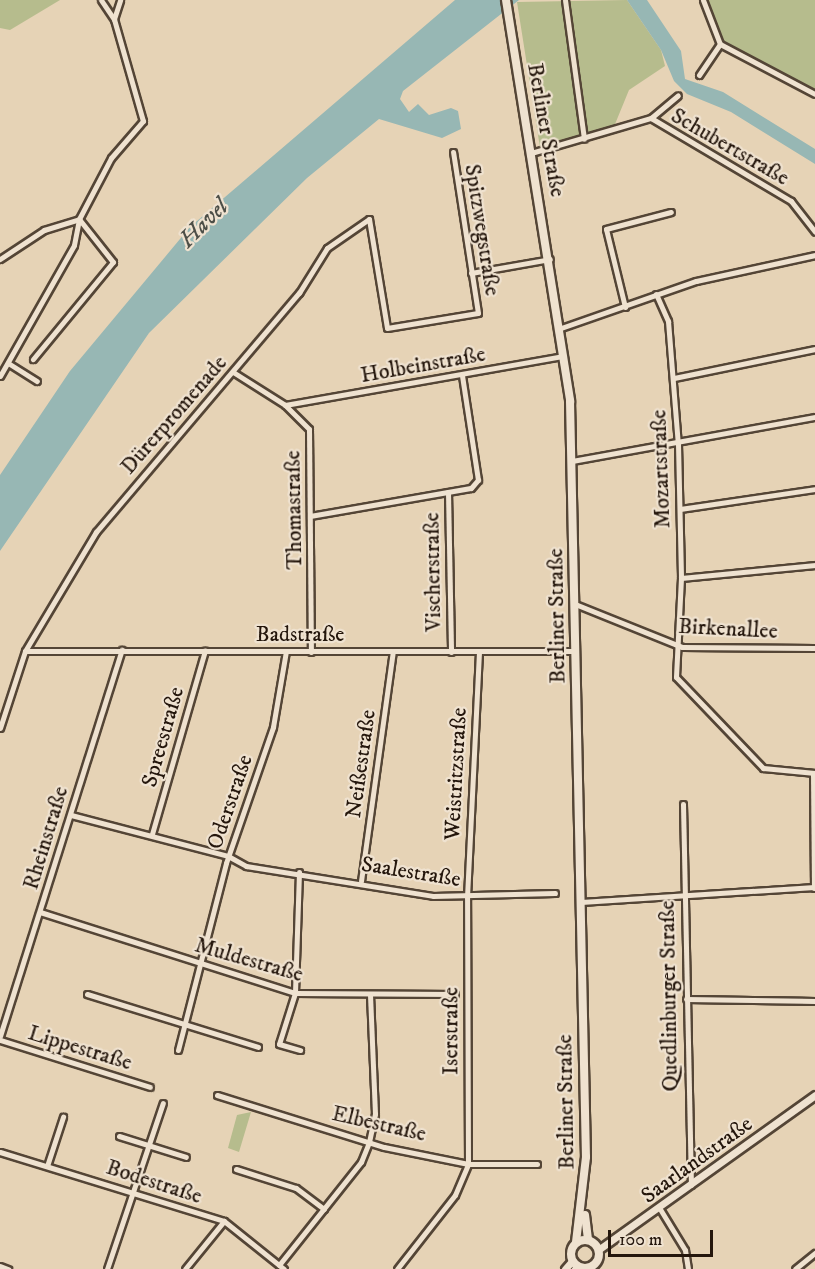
<!DOCTYPE html>
<html>
<head>
<meta charset="utf-8">
<style>
  body { margin:0 }
  #map { position:relative; width:815px; height:1269px; overflow:hidden; background:#e6d3b6; font-family:"IM FELL DW Pica",serif }
  div>[style] { position:absolute }
  .green>* { inset:0; background:#b6bc8d }
  .water>* { inset:0; background:#97b7b4 }
  .roads { filter:drop-shadow(2px 0 #544536) drop-shadow(-2px 0 #544536) drop-shadow(0 2px #544536) drop-shadow(0 -2px #544536) }
  .minor>* { height:5px; margin:-2.5px; padding:0 2.5px; transform-origin:2.5px; border-radius:2.5px; background:#efe2d0 }
  .tertiary>* { height:7px; margin:-3.5px; padding:0 3.5px; transform-origin:3.5px; border-radius:3.5px; background:#efe2d0 }
  .secondary>* { height:8px; margin:-4px; padding:0 4px; transform-origin:4px; border-radius:4px; background:#efe2d0 }
  .secondary>.ring { margin:-4px; padding:0; box-sizing:content-box; background:none; border:8px solid #efe2d0; border-radius:50% }
  span { translate:-50% -50%; white-space:nowrap; text-align:center; line-height:1.15; -webkit-text-stroke:4.5px #efe2d0; paint-order:stroke }
  .street-label { font-size:22px; color:#24160c }
  .water-label { font-size:24px; color:#4c4e47; font-style:italic }
  .scale { position:absolute; left:608px; top:1230px; width:105px; height:27px; box-sizing:border-box; border:3px solid #24160c; border-top:0; padding-left:8px; font-size:18px; line-height:21px; white-space:nowrap; color:#24160c; -webkit-text-stroke:4px #efe2d0; paint-order:stroke }
</style>
</head>
<body>
<div id="map">
  <div class="green">
    <div style="clip-path:polygon(0 0,60px 0,10px 30px,0 28px)"></div>
    <div style="clip-path:polygon(627px 0,661px 50px,665px 66px,629px 90px,613px 129px,541px 154px,517px 2px)"></div>
    <div style="clip-path:polygon(706px 0,815px 0,815px 90px,724px 42px)"></div>
    <div style="clip-path:polygon(251px 1112px,239px 1152px,228px 1148px,237px 1115px)"></div>
  </div>
  <div class="water">
    <div style="clip-path:polygon(455px 0,519px 0,403px 91px,400px 99px,409px 112px,418px 104px,429px 115px,451px 108px,458px 111px,461px 129px,442px 138px,379px 119px,307px 178px,149px 333px,0 551px,0 475px,70px 371px,190px 227px)"></div>
    <div style="clip-path:polygon(627px 0,647px 0,681px 51px,685px 79px,723px 92px,815px 149px,815px 164px,731px 112px,687px 94px,674px 81px,661px 50px)"></div>
  </div>
  <div class="roads">
    <div class="minor">
      <div style="left:101px;top:0;width:23px;rotate:56deg"></div>
      <div style="left:565px;top:0;width:140px;rotate:82.2deg"></div>
      <div style="left:703px;top:0;width:47px;rotate:68.9deg"></div>
      <div style="left:720px;top:44px;width:107px;rotate:27.8deg"></div>
      <div style="left:699px;top:75px;width:37px;rotate:-56deg"></div>
      <div style="left:651px;top:118px;width:163px;rotate:30.7deg"></div>
      <div style="left:791px;top:201px;width:39px;rotate:52deg"></div>
      <div style="left:531px;top:153px;width:125px;rotate:-16.3deg"></div>
      <div style="left:651px;top:118px;width:35px;rotate:-40deg"></div>
      <div style="left:0;top:259px;width:53px;rotate:-33.4deg"></div>
      <div style="left:44px;top:230px;width:37px;rotate:-17deg"></div>
      <div style="left:79px;top:219px;width:55px;rotate:51.7deg"></div>
      <div style="left:113px;top:262px;width:126px;rotate:129.5deg"></div>
      <div style="left:471px;top:273px;width:80px;rotate:-10deg"></div>
      <div style="left:656px;top:294px;width:30px;rotate:66deg"></div>
      <div style="left:668px;top:321px;width:123px;rotate:85.4deg"></div>
      <div style="left:678px;top:444px;width:134px;rotate:88.7deg"></div>
      <div style="left:681px;top:578px;width:99px;rotate:92.9deg"></div>
      <div style="left:676px;top:677px;width:126px;rotate:46.3deg"></div>
      <div style="left:763px;top:768px;width:52px;rotate:5.5deg"></div>
      <div style="left:625px;top:307px;width:80px;rotate:-103.7deg"></div>
      <div style="left:606px;top:229px;width:67px;rotate:-14.7deg"></div>
      <div style="left:561px;top:328px;width:143px;rotate:-19.2deg"></div>
      <div style="left:696px;top:281px;width:122px;rotate:-12.3deg"></div>
      <div style="left:8px;top:363px;width:34px;rotate:32deg"></div>
      <div style="left:233px;top:372px;width:62px;rotate:32.4deg"></div>
      <div style="left:285px;top:405px;width:34px;rotate:45deg"></div>
      <div style="left:309px;top:429px;width:223px;rotate:89.5deg"></div>
      <div style="left:0;top:376px;width:150px;rotate:-60.5deg"></div>
      <div style="left:74px;top:245px;width:26px;rotate:-79deg"></div>
      <div style="left:79px;top:219px;width:69px;rotate:-62.3deg"></div>
      <div style="left:111px;top:158px;width:49px;rotate:-49.1deg"></div>
      <div style="left:143px;top:121px;width:106px;rotate:-105.9deg"></div>
      <div style="left:114px;top:19px;width:20px;rotate:-72deg"></div>
      <div style="left:674px;top:378px;width:144px;rotate:-11.6deg"></div>
      <div style="left:285px;top:405px;width:283px;rotate:-10deg"></div>
      <div style="left:572px;top:461px;width:247px;rotate:-10.3deg"></div>
      <div style="left:448px;top:492px;width:160px;rotate:88.9deg"></div>
      <div style="left:680px;top:509px;width:136px;rotate:-8.4deg"></div>
      <div style="left:310px;top:516px;width:163px;rotate:-9.9deg"></div>
      <div style="left:471px;top:488px;width:11px;rotate:-49deg"></div>
      <div style="left:478px;top:480px;width:106px;rotate:-98.7deg"></div>
      <div style="left:681px;top:578px;width:135px;rotate:-5.5deg"></div>
      <div style="left:575px;top:604px;width:115px;rotate:21.9deg"></div>
      <div style="left:682px;top:647px;width:133px;rotate:0.4deg"></div>
      <div style="left:25px;top:651px;width:550px"></div>
      <div style="left:0;top:728px;width:81px;rotate:-72deg"></div>
      <div style="left:25px;top:651px;width:139px;rotate:-59.2deg"></div>
      <div style="left:96px;top:532px;width:314px;rotate:-49.7deg"></div>
      <div style="left:299px;top:293px;width:53px;rotate:-58.1deg"></div>
      <div style="left:327px;top:248px;width:51px;rotate:-34.6deg"></div>
      <div style="left:369px;top:219px;width:110px;rotate:80.6deg"></div>
      <div style="left:387px;top:328px;width:92px;rotate:-9.4deg"></div>
      <div style="left:478px;top:313px;width:163px;rotate:-98.8deg"></div>
      <div style="left:813px;top:773px;width:115px;rotate:89.5deg"></div>
      <div style="left:683px;top:804px;width:381px;rotate:88.8deg"></div>
      <div style="left:71px;top:815px;width:162px;rotate:14.6deg"></div>
      <div style="left:228px;top:856px;width:21px;rotate:29deg"></div>
      <div style="left:246px;top:866px;width:189px;rotate:9.1deg"></div>
      <div style="left:433px;top:896px;width:122px;rotate:-1.4deg"></div>
      <div style="left:152px;top:834px;width:191px;rotate:-73.9deg"></div>
      <div style="left:299px;top:872px;width:121px;rotate:91.9deg"></div>
      <div style="left:295px;top:993px;width:53px;rotate:107.4deg"></div>
      <div style="left:279px;top:1044px;width:22px;rotate:16deg"></div>
      <div style="left:361px;top:881px;width:232px;rotate:-82.1deg"></div>
      <div style="left:581px;top:902px;width:234px;rotate:-3.7deg"></div>
      <div style="left:40px;top:912px;width:268px;rotate:17.6deg"></div>
      <div style="left:295px;top:993px;width:160px;rotate:0.4deg"></div>
      <div style="left:87px;top:994px;width:179px;rotate:17.2deg"></div>
      <div style="left:686px;top:999px;width:129px;rotate:0.9deg"></div>
      <div style="left:0;top:1036px;width:405px;rotate:-72.5deg"></div>
      <div style="left:0;top:1040px;width:157px;rotate:17.4deg"></div>
      <div style="left:178px;top:1050px;width:193px;rotate:-75.6deg"></div>
      <div style="left:226px;top:863px;width:144px;rotate:-70.9deg"></div>
      <div style="left:273px;top:727px;width:77px;rotate:-80.3deg"></div>
      <div style="left:217px;top:1095px;width:175px;rotate:17.3deg"></div>
      <div style="left:384px;top:1147px;width:86px;rotate:11.4deg"></div>
      <div style="left:468px;top:1164px;width:69px"></div>
      <div style="left:119px;top:1136px;width:70px;rotate:17.4deg"></div>
      <div style="left:0;top:1152px;width:234px;rotate:17.1deg"></div>
      <div style="left:224px;top:1221px;width:77px;rotate:38.7deg"></div>
      <div style="left:47px;top:1166px;width:52px;rotate:-71.9deg"></div>
      <div style="left:236px;top:1169px;width:63px;rotate:17.6deg"></div>
      <div style="left:296px;top:1188px;width:35px;rotate:37deg"></div>
      <div style="left:660px;top:1209px;width:48px;rotate:58.6deg"></div>
      <div style="left:685px;top:1250px;width:19px;rotate:81deg"></div>
      <div style="left:279px;top:1265px;width:132px;rotate:-51.5deg"></div>
      <div style="left:361px;top:1162px;width:22px;rotate:-68deg"></div>
      <div style="left:369px;top:1142px;width:29px;rotate:-78deg"></div>
      <div style="left:375px;top:1114px;width:120px;rotate:-92.4deg"></div>
      <div style="left:0;top:1266px;width:9px;rotate:21deg"></div>
      <div style="left:107px;top:1269px;width:175px;rotate:-71.4deg"></div>
      <div style="left:185px;top:1269px;width:62px;rotate:-50.9deg"></div>
      <div style="left:397px;top:1269px;width:94px;rotate:-51.9deg"></div>
      <div style="left:455px;top:1195px;width:34px;rotate:-67deg"></div>
      <div style="left:468px;top:1164px;width:267px;rotate:-90.2deg"></div>
      <div style="left:467px;top:897px;width:245px;rotate:-87.2deg"></div>
      <div style="left:795px;top:1269px;width:26px;rotate:-39deg"></div>
    </div>
    <div class="tertiary">
      <div style="left:598px;top:1250px;width:267px;rotate:-35.5deg"></div>
      <div style="left:565px;top:1269px;width:11px;rotate:-49deg"></div>
      <div style="left:575px;top:1269px;width:4px;rotate:-45deg"></div>
    </div>
    <div class="secondary">
      <div style="left:506px;top:0;width:406px;rotate:80.9deg"></div>
      <div style="left:570px;top:401px;width:756px;rotate:88.79deg"></div>
      <div style="left:586px;top:1157px;width:86px;rotate:96.7deg"></div>
      <div style="left:585px;top:1215px;width:25px;rotate:83deg"></div>
      <div class="ring" style="left:571px;top:1240px;width:20px;height:20px"></div>
    </div>
  </div>
  <div class="street-label">
    <span style="left:546px;top:130px;rotate:80deg">Berliner Straße</span>
    <span style="left:730px;top:147px;rotate:30deg">Schubertstraße</span>
    <span style="left:482px;top:230px;rotate:81deg">Spitzwegstraße</span>
    <span style="left:423px;top:365px;rotate:-10deg">Holbeinstraße</span>
    <span style="left:174px;top:415px;rotate:-49deg">Dürerpromenade</span>
    <span style="left:661px;top:469px;rotate:-92deg">Mozartstraße</span>
    <span style="left:294px;top:510px;rotate:-91deg">Thomastraße</span>
    <span style="left:433px;top:572px;rotate:-91deg">Vischerstraße</span>
    <span style="left:557px;top:616px;rotate:-91deg">Berliner Straße</span>
    <span style="left:728px;top:629px;rotate:3deg">Birkenallee</span>
    <span style="left:300px;top:635px">Badstraße</span>
    <span style="left:163px;top:737px;rotate:-74deg">Spreestraße</span>
    <span style="left:361px;top:764px;rotate:-82deg">Neißestraße</span>
    <span style="left:456px;top:774px;rotate:-87deg">Weistritzstraße</span>
    <span style="left:230px;top:802px;rotate:-71deg">Oderstraße</span>
    <span style="left:46px;top:838px;rotate:-73deg">Rheinstraße</span>
    <span style="left:411px;top:872px;rotate:9deg">Saalestraße</span>
    <span style="left:249px;top:960px;rotate:16deg">Muldestraße</span>
    <span style="left:669px;top:996px;rotate:-91deg">Quedlinburger Straße</span>
    <span style="left:451px;top:1031px;rotate:-90deg">Iserstraße</span>
    <span style="left:80px;top:1048px;rotate:17deg">Lippestraße</span>
    <span style="left:566px;top:1102px;rotate:-91deg">Berliner Straße</span>
    <span style="left:379px;top:1124px;rotate:13deg">Elbestraße</span>
    <span style="left:697px;top:1160px;rotate:-36deg">Saarlandstraße</span>
    <span style="left:154px;top:1182px;rotate:18deg">Bodestraße</span>
  </div>
  <div class="water-label">
    <span style="left:204px;top:224px;rotate:-45deg">Havel</span>
  </div>
  <div class="scale">100 m</div>
</div>
</body>
</html>
